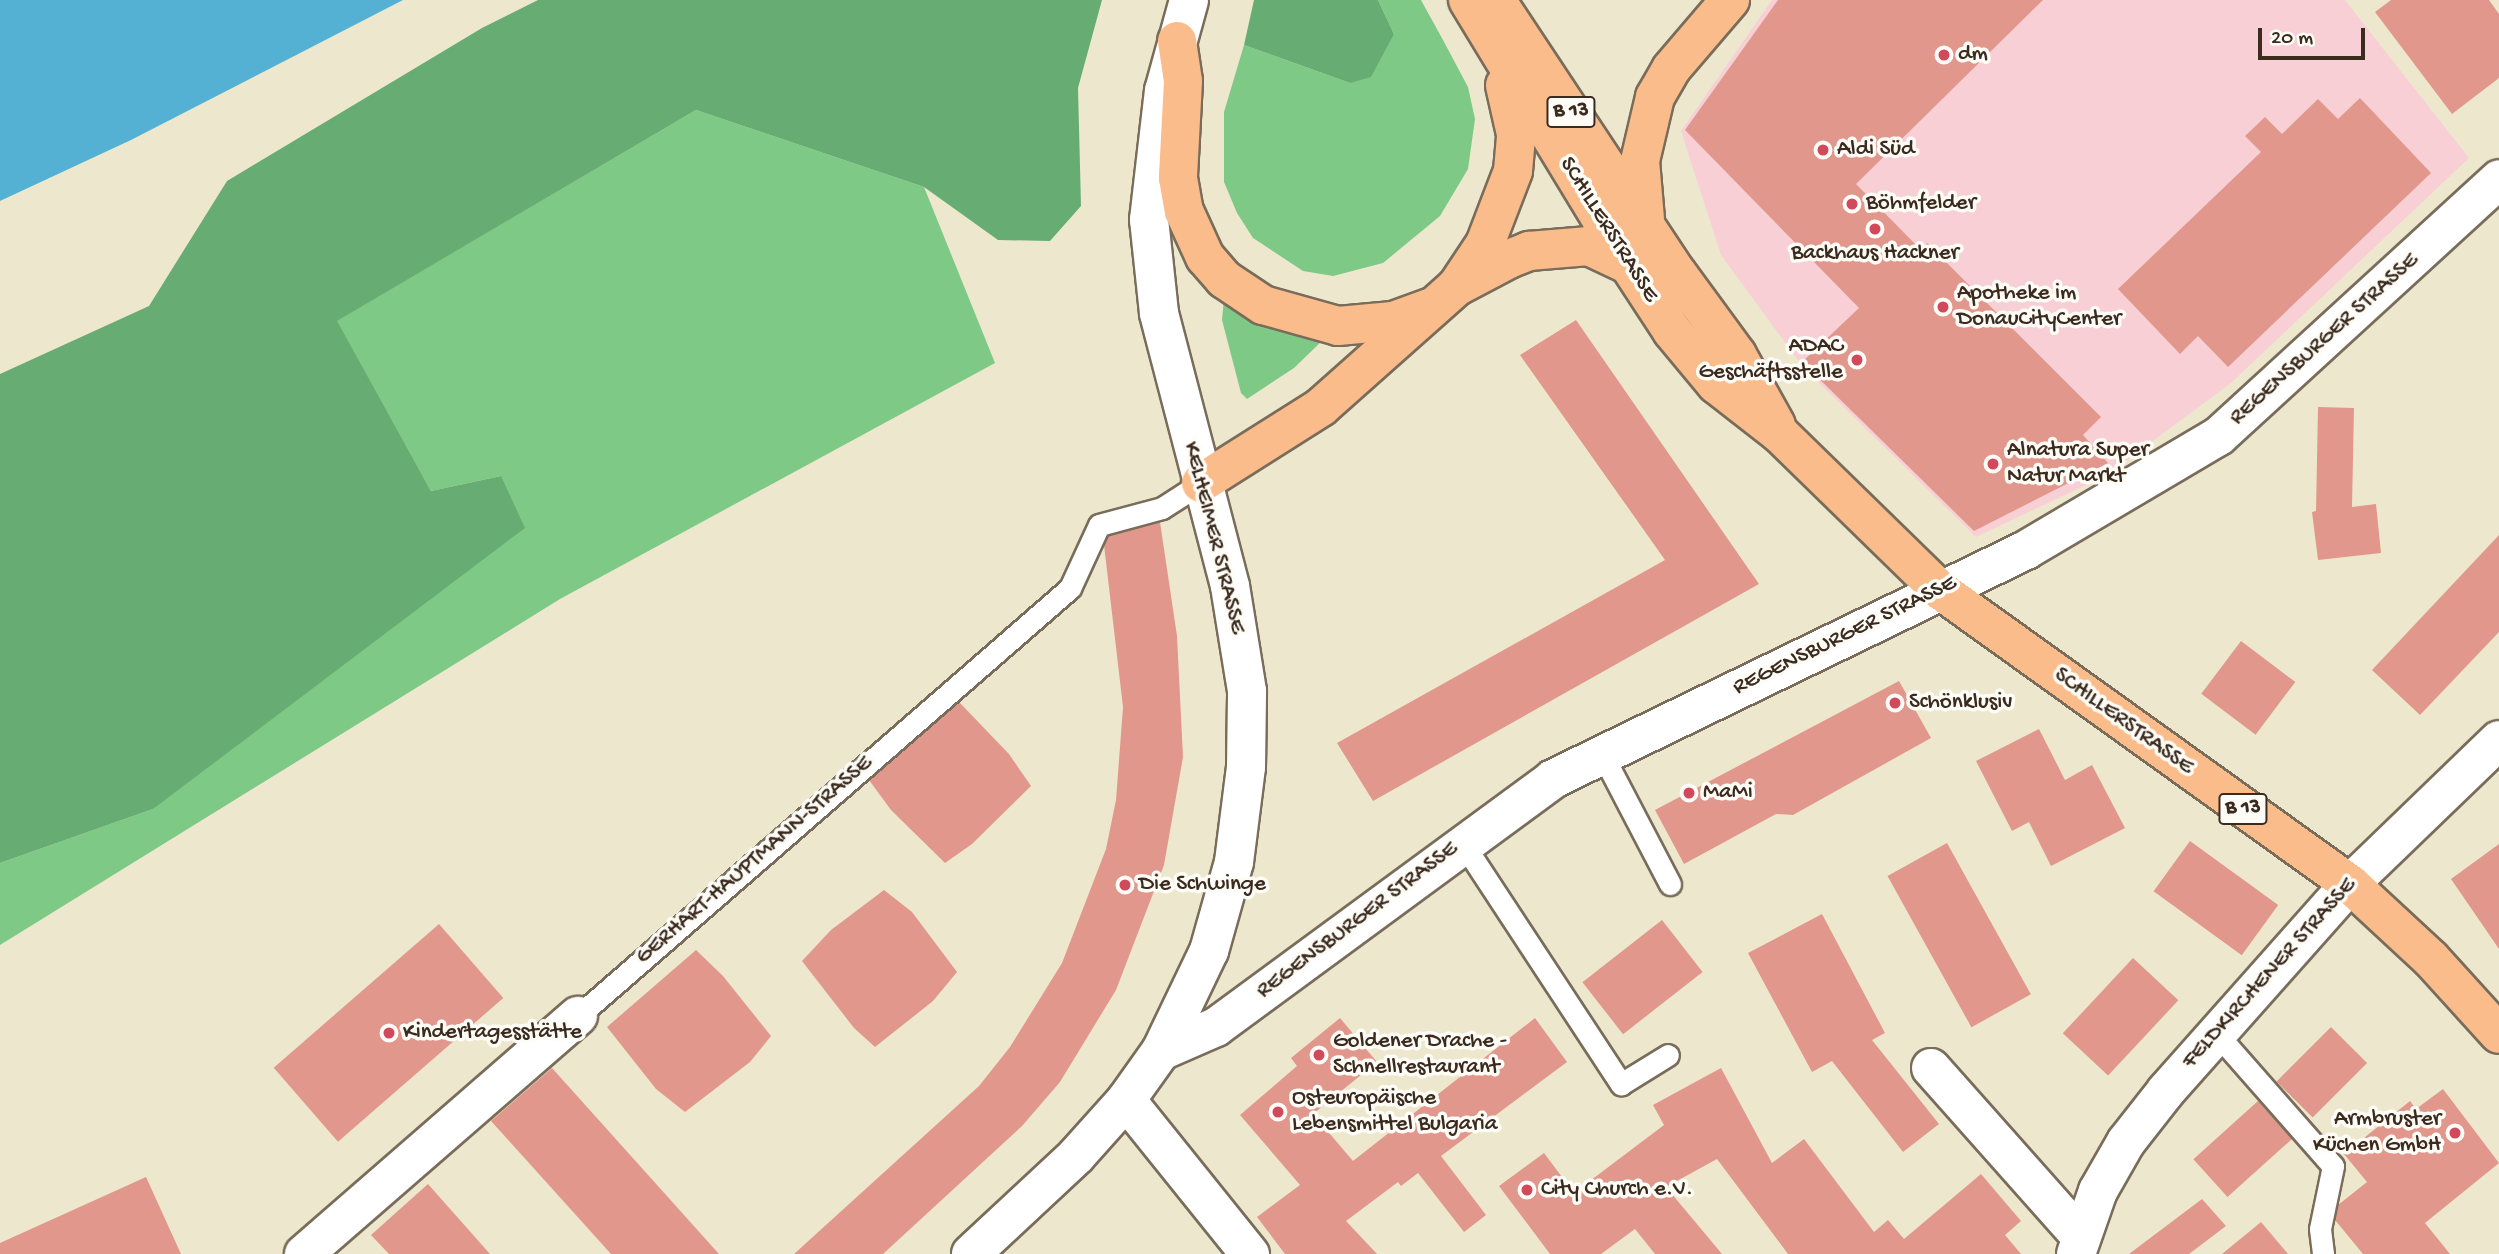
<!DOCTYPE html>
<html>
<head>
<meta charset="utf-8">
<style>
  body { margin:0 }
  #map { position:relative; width:2499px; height:1254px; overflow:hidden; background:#ede8cd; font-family:"Gochi Hand",sans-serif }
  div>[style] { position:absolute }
  .built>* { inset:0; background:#f7cfd5 }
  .green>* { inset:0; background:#7fc986 }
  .forest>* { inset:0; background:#67ad73 }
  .water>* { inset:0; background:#55b1d3 }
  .building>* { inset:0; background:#e1978c; transform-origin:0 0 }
  .roads { filter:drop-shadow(2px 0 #796c5b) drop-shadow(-2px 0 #796c5b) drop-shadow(0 2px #796c5b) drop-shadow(0 -2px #796c5b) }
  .service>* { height:21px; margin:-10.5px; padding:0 10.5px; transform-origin:10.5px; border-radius:10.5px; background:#fff }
  .minor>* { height:38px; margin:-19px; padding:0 19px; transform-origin:19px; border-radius:19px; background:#fff }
  .tertiary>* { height:38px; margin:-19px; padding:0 19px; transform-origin:19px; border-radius:19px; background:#fff }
  .primary>* { height:38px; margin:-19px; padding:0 19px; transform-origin:19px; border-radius:19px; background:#fabc8b }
  .dots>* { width:19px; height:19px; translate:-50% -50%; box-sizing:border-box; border:4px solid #fdfcf7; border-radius:50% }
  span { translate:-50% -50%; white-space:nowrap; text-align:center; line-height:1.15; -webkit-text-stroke:7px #fdfcf7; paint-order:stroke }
  .shield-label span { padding:2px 5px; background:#fdfcf7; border:2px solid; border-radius:5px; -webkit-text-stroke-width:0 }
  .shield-label { font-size:21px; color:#3b2a1e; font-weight:700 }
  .poi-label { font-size:23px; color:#3b2a1e }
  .left { translate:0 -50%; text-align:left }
  .right { translate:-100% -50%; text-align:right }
  .street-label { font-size:23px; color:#3b2a1e }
  .scale { position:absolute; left:2258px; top:28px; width:107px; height:32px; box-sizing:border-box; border:4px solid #3b2a1e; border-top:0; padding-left:9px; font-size:21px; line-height:24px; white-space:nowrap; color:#3b2a1e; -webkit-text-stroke:5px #fdfcf7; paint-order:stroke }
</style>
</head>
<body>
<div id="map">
  <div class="built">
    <div style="clip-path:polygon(1772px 0,2345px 0,2469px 158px,2231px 383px,2107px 475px,1976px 537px,1803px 367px,1721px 255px,1681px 131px)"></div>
  </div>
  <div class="green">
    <div style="clip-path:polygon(1378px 0,1421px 0,1443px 40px,1468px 87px,1475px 119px,1468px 169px,1440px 216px,1383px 263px,1333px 276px,1303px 271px,1253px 238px,1237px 213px,1224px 182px,1224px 112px,1244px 45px,1350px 83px,1394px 34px)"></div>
    <div style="clip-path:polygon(696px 110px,924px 187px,995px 363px,560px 599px,0 945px,0 863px,153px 809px,501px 476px,431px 491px,336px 321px)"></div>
    <div style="clip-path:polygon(1224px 298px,1326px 337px,1294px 368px,1247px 399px,1241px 393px,1222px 320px)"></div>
  </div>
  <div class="forest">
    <div style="clip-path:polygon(538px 0,1102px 0,1078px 88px,1081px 206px,1050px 241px,998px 240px,924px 187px,696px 110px,337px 321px,431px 491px,501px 476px,525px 528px,153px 809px,0 863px,0 374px,149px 306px,227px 181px,482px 28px)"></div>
    <div style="clip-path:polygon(1254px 0,1378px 0,1394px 34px,1371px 77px,1350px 83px,1244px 45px)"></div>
  </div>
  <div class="water">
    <div style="clip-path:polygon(0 0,403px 0,131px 140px,0 201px)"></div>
  </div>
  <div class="building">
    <div style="clip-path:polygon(1778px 0,2043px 0,1856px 184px,1921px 250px,1927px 243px,2101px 417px,2083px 435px,2108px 463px,1974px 531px,1802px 362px,1859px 308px,1685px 130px)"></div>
    <div style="clip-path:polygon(2391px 0,2489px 0,2499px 14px,2499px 78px,2452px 114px,2375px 12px)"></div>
    <div style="clip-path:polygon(2360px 98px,2431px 173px,2228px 367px,2198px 336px,2180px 354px,2118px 289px,2261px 152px,2245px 136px,2265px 117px,2282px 134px,2318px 99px,2338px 119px)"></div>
    <div style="clip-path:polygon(1576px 320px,1759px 584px,1373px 801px,1337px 743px,1665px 560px,1520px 355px)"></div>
    <div style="clip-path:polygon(2318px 407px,2354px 408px,2352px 507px,2376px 504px,2381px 553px,2318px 560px,2312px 512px,2316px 511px)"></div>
    <div style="clip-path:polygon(1160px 522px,1177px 636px,1183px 757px,1164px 865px,1116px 990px,1060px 1082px,1022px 1126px,883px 1254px,794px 1254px,979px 1086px,1010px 1047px,1062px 963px,1106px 849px,1116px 800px,1123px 707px,1104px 545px,1108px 536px)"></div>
    <div style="clip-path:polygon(2499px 535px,2499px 632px,2420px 715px,2372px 670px)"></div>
    <div style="left:2241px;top:641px;width:68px;height:66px;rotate:37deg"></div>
    <div style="clip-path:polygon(1899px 681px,1931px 738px,1793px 815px,1776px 814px,1684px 864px,1655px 810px)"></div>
    <div style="clip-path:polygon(959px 702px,1009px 754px,1031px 786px,972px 844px,945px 863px,891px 810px,869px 780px)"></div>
    <div style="clip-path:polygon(2039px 729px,2065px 780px,2092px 765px,2125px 828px,2051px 866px,2029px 822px,2012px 831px,1976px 761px)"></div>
    <div style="left:2190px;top:841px;width:109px;height:62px;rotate:36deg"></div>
    <div style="left:1947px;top:843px;width:173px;height:68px;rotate:61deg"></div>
    <div style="clip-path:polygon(2499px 844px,2499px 949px,2451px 879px)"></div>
    <div style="clip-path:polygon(884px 890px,912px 912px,957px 972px,933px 1001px,875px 1047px,854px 1028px,802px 961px,831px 930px)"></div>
    <div style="clip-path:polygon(1822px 914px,1885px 1033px,1872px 1040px,1939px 1124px,1903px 1152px,1832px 1061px,1812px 1072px,1748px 953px)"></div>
    <div style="left:1662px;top:920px;width:66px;height:101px;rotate:52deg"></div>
    <div style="left:439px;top:924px;width:98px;height:219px;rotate:49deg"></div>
    <div style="clip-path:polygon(696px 950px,723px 976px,771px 1036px,750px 1062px,685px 1112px,656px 1089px,607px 1027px)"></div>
    <div style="left:2133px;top:958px;width:62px;height:103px;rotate:43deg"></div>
    <div style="clip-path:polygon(1340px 1018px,1377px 1062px,1313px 1114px,1353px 1161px,1535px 1018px,1567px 1062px,1441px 1156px,1486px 1215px,1464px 1232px,1418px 1173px,1401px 1186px,1398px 1182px,1346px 1221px,1377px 1254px,1285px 1254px,1257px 1217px,1300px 1185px,1240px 1115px,1297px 1066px,1291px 1058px)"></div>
    <div style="left:2331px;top:1027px;width:51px;height:77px;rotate:45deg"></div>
    <div style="clip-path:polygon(552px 1068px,719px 1254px,611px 1254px,491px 1121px)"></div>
    <div style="clip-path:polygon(1721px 1068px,1772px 1163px,1804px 1139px,1874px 1232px,1888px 1220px,1904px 1239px,1981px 1174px,2021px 1221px,2005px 1235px,2021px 1254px,1788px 1254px,1717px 1159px,1666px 1187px,1722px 1254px,1655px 1254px,1635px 1229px,1601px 1254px,1550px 1254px,1499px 1186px,1544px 1153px,1574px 1193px,1664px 1125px,1653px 1105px)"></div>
    <div style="clip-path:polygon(2443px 1089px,2499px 1163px,2425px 1223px,2450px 1254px,2363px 1254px,2335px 1220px,2338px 1205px,2367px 1182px,2344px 1154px,2410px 1101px,2416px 1109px)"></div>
    <div style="left:2258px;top:1101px;width:51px;height:87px;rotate:48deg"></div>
    <div style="clip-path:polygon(146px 1177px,181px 1254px,0 1254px,0 1243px)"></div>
    <div style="clip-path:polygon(428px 1184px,490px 1254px,389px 1254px,371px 1235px)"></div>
    <div style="clip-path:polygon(2202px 1199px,2226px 1226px,2189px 1254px,2129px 1254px)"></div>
    <div style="clip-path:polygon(2261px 1222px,2288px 1254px,2222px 1254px)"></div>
  </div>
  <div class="roads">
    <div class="service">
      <div style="left:1601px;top:752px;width:149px;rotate:62.4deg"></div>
      <div style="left:1462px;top:842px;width:290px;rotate:56.7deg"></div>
      <div style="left:1621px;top:1084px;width:55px;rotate:-31.7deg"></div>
      <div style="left:578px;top:1016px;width:652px;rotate:-41.02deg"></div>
      <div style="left:1070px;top:588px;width:69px;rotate:-65.3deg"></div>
      <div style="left:1099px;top:525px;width:65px;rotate:-15.1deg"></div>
      <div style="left:1162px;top:508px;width:46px;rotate:-32.7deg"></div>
      <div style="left:2216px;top:1033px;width:177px;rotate:48.7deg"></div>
      <div style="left:2333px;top:1166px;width:64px;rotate:101.7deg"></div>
      <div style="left:2320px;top:1229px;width:25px;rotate:83deg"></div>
    </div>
    <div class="minor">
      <div style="left:1161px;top:1051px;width:60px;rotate:-23.6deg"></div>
      <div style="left:1216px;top:1027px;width:418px;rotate:-36.3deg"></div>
      <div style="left:1553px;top:779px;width:526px;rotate:-25.83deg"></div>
      <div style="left:2026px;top:550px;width:224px;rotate:-30.6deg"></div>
      <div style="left:2219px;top:436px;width:380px;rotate:-42.5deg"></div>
      <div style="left:1931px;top:1068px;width:226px;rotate:48.4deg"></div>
      <div style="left:1126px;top:1100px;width:198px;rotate:51.2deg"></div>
      <div style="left:304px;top:1254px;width:363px;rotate:-41deg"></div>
      <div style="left:2076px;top:1254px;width:67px;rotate:-70.8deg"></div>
      <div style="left:2098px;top:1191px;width:56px;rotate:-60.3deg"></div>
      <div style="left:2126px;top:1142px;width:65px;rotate:-51.9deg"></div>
      <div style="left:2166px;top:1091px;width:277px;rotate:-48.4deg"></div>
      <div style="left:2350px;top:884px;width:207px;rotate:-44deg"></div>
    </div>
    <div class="tertiary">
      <div style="left:971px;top:1254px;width:144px;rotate:-43deg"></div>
      <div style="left:1076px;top:1156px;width:75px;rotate:-48.2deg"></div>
      <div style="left:1126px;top:1100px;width:60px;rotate:-54.5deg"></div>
      <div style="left:1161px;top:1051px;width:111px;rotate:-64.4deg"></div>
      <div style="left:1209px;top:951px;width:92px;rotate:-74.3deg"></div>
      <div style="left:1234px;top:862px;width:96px;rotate:-82.8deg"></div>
      <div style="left:1246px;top:767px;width:76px;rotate:-89.2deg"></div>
      <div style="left:1247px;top:691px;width:106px;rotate:-99.2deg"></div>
      <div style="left:1230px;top:586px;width:282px;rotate:-104.6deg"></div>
      <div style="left:1159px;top:313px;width:94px;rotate:-96.1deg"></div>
      <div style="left:1149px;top:220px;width:130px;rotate:-83.4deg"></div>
      <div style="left:1164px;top:91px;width:94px;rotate:-74.6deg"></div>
    </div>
    <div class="primary">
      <div style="left:1468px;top:0;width:310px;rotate:58.7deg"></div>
      <div style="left:1629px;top:265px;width:79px;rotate:56.9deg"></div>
      <div style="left:1672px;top:331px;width:69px;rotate:50.3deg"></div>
      <div style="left:1716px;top:384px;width:81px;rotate:38deg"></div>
      <div style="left:1780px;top:434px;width:223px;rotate:44.3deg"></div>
      <div style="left:1940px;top:590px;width:505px;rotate:35.64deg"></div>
      <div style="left:2350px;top:884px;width:110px;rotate:42.8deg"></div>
      <div style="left:2431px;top:959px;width:101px;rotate:47.8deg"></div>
      <div style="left:1496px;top:0;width:328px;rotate:56.5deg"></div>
      <div style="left:1677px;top:273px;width:102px;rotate:53.8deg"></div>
      <div style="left:1737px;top:355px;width:80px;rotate:60.9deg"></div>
      <div style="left:1177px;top:41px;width:40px;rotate:81.5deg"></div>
      <div style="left:1183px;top:81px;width:97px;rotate:93deg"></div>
      <div style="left:1178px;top:178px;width:34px;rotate:80deg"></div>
      <div style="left:1184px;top:211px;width:51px;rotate:65.5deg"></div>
      <div style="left:1205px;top:257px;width:29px;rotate:49deg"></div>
      <div style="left:1224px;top:279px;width:47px;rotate:33.7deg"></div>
      <div style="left:1263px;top:305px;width:78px;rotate:15.6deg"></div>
      <div style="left:1338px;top:326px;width:55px;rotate:-5.2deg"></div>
      <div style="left:1393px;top:321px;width:38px;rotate:-20deg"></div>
      <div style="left:1645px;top:219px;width:58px;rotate:-94.9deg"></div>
      <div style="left:1640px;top:161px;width:66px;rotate:-76.8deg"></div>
      <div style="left:1655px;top:97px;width:32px;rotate:-60deg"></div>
      <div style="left:1671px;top:69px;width:91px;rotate:-49.5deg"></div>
      <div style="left:1457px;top:286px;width:50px;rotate:-56.3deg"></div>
      <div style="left:1485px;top:244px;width:78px;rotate:-69deg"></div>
      <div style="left:1513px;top:171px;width:37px;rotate:-85deg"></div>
      <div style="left:1516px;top:134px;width:50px;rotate:-102.7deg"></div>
      <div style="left:1201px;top:483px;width:142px;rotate:-32.3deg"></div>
      <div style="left:1321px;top:407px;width:181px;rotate:-41.6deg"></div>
      <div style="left:1456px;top:287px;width:60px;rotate:-27.8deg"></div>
      <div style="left:1509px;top:259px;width:22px;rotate:-22deg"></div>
      <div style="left:1529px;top:251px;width:60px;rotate:-4.8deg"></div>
      <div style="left:1589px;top:246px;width:44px;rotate:25.4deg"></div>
    </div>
  </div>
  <div class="dots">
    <div style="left:1944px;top:55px;background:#d1495b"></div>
    <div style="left:1823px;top:150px;background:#d1495b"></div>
    <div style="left:1852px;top:204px;background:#d1495b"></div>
    <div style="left:1875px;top:229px;background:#d1495b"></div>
    <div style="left:1943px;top:307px;background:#d1495b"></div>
    <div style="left:1857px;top:360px;background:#d1495b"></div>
    <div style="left:1993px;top:464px;background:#d1495b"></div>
    <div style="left:1895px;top:703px;background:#d1495b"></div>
    <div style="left:1689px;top:793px;background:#d1495b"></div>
    <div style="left:1125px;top:885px;background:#d1495b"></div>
    <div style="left:389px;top:1033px;background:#d1495b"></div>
    <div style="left:1319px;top:1055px;background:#d1495b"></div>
    <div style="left:1278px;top:1112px;background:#d1495b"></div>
    <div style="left:2455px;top:1133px;background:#d1495b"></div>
    <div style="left:1527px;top:1190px;background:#d1495b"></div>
  </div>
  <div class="shield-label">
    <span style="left:1571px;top:112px">B 13</span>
    <span style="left:2243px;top:809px">B 13</span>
  </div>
  <div class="poi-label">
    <span class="left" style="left:1958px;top:55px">dm</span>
    <span class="left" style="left:1837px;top:150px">Aldi Süd</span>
    <span class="left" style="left:1866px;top:204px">Böhmfelder</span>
    <span style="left:1875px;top:254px">Backhaus Hackner</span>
    <span class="left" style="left:1957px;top:307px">Apotheke im<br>DonauCityCenter</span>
    <span class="right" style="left:1843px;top:360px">ADAC<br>Geschäftsstelle</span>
    <span class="left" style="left:2007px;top:464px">Alnatura Super<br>Natur Markt</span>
    <span class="left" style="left:1909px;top:703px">Schönklusiv</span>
    <span class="left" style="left:1703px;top:793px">MaMi</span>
    <span class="left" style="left:1139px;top:885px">Die Schwinge</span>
    <span class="left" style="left:403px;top:1033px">Kindertagesstätte</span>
    <span class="left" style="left:1333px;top:1055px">Goldener Drache -<br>Schnellrestaurant</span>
    <span class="left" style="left:1292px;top:1112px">Osteuropäische<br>Lebensmittel Bulgaria</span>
    <span class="right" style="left:2441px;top:1133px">Armbruster<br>Küchen GmbH</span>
    <span class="left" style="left:1541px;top:1190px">City Church e.V.</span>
  </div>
  <div class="street-label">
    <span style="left:1608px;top:230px;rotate:58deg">SCHILLERSTRASSE</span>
    <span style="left:2325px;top:340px;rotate:-42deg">REGENSBURGER STRASSE</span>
    <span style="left:1213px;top:538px;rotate:76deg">KELHEIMER STRASSE</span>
    <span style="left:1845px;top:636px;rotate:-26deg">REGENSBURGER STRASSE</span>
    <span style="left:2123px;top:722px;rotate:36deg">SCHILLERSTRASSE</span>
    <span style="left:755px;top:861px;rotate:-41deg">GERHART-HAUPTMANN-STRASSE</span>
    <span style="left:1358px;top:921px;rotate:-37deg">REGENSBURGER STRASSE</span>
    <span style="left:2270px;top:974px;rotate:-48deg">FELDKIRCHENER STRASSE</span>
  </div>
  <div class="scale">20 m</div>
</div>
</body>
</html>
